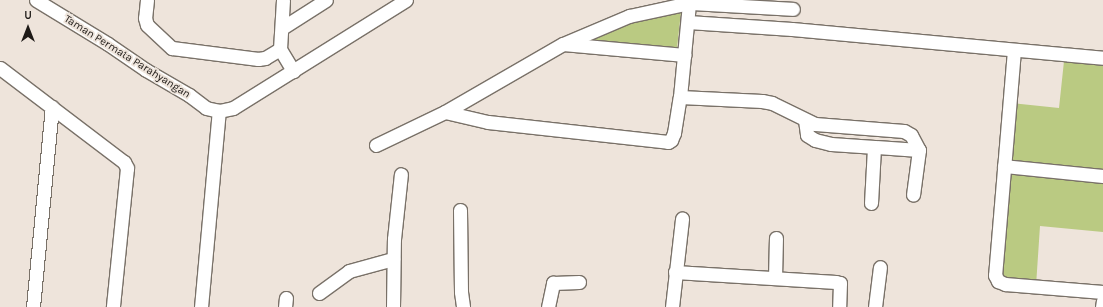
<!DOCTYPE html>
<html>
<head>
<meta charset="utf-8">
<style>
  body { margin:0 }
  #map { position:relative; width:1103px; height:307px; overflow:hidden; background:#eee4db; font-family:Karla,sans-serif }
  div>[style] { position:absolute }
  .green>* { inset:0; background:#baca82 }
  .roads { filter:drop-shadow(1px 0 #797168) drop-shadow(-1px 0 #797168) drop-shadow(0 1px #797168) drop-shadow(0 -1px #797168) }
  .minor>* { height:13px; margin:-6.5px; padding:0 6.5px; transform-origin:6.5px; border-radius:6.5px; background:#fff }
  span { translate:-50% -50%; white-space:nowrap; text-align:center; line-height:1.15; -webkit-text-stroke:3.5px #eee4db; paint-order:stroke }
  .street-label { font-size:11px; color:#1e1a17 }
  .north { position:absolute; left:8px; top:8px; width:40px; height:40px; -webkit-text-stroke:3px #eee4db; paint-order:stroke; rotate:0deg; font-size:11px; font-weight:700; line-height:16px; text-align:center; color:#1e1a17 }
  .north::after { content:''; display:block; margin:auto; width:14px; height:18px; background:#1e1a17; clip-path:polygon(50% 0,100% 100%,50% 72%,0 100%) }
</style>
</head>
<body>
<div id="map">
  <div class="green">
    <div style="clip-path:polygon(680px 10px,681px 12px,677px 48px,583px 40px,608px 27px)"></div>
    <div style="clip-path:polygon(1064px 61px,1103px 64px,1103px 232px,1040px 226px,1036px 286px,998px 281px,1010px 103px,1059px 108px)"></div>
  </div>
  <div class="roads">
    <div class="minor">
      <div style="left:36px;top:0;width:84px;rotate:31.4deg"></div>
      <div style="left:108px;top:44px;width:46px;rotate:34.4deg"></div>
      <div style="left:146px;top:70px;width:50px;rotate:30.2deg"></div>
      <div style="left:189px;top:95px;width:21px;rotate:37deg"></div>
      <div style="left:206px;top:108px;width:13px;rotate:13deg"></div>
      <div style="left:219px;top:111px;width:14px;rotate:-12deg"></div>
      <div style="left:233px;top:108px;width:204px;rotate:-32deg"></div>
      <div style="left:147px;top:0;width:18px;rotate:96deg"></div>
      <div style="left:145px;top:18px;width:7px;rotate:74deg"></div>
      <div style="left:147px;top:25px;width:34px;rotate:43deg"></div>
      <div style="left:172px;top:48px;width:87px;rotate:7.3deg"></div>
      <div style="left:258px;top:59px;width:7px;rotate:-8deg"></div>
      <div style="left:265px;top:58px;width:17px;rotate:-31deg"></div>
      <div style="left:283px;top:0;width:49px;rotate:93.5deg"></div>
      <div style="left:280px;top:49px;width:26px;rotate:59deg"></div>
      <div style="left:688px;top:22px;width:104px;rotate:3.9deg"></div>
      <div style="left:792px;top:29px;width:312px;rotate:5.3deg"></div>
      <div style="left:282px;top:28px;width:52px;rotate:-32.5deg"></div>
      <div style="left:563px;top:44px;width:122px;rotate:5.2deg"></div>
      <div style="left:1014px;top:50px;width:226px;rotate:94.8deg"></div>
      <div style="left:995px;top:275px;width:7px;rotate:63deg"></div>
      <div style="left:998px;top:281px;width:8px;rotate:23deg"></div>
      <div style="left:1005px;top:284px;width:98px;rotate:4.7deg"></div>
      <div style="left:0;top:68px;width:156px;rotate:37.2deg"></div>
      <div style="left:124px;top:162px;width:7px;rotate:63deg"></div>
      <div style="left:127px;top:168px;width:140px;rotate:95.8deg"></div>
      <div style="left:680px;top:97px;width:82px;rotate:2.8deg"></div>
      <div style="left:762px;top:101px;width:10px;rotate:11deg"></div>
      <div style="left:772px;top:103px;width:48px;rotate:26deg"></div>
      <div style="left:815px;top:124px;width:89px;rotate:4.5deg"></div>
      <div style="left:904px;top:131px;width:8px;rotate:30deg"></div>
      <div style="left:911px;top:135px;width:17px;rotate:62deg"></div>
      <div style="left:919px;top:150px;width:45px;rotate:97.6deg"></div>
      <div style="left:445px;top:112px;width:44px;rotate:13.1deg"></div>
      <div style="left:488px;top:122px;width:181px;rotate:6.3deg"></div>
      <div style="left:668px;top:142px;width:4px;rotate:-34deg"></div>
      <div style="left:671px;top:140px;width:8px;rotate:-67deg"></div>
      <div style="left:674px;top:133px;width:36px;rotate:-81deg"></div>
      <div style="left:680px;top:97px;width:94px;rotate:-84.5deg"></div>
      <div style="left:805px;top:120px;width:15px;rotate:82deg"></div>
      <div style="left:807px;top:135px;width:9px;rotate:32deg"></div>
      <div style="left:815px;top:140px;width:16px;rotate:14deg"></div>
      <div style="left:831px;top:144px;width:88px;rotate:3.9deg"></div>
      <div style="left:376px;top:145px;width:76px;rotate:-25.6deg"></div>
      <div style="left:445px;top:112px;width:136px;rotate:-30deg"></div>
      <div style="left:563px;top:44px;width:72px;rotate:-23deg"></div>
      <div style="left:629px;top:16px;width:61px;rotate:-12.2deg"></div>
      <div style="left:689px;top:3px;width:104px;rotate:3.3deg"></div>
      <div style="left:1004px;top:166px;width:100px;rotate:5.8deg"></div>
      <div style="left:871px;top:203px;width:56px;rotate:-86.9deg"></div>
      <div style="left:460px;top:210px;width:82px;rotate:89.3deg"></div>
      <div style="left:461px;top:292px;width:15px;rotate:82deg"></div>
      <div style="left:675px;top:272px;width:161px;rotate:3.6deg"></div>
      <div style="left:836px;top:282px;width:4px;rotate:14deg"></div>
      <div style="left:840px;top:283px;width:24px;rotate:92deg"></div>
      <div style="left:775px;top:278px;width:40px;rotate:-88.6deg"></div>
      <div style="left:319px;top:293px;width:37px;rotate:-36deg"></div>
      <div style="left:349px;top:271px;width:46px;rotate:-15.3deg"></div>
      <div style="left:33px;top:307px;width:201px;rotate:-84.6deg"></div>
      <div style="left:201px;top:307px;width:197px;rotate:-84.8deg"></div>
      <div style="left:285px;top:307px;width:9px;rotate:-84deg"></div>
      <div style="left:393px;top:307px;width:68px;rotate:-89.2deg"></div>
      <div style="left:394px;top:239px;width:65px;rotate:-83.9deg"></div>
      <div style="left:548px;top:307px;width:25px;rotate:-78deg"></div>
      <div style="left:553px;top:283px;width:26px;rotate:-2deg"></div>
      <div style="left:672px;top:307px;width:89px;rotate:-83.5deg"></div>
      <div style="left:875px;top:307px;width:40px;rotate:-82.9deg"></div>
      <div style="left:1102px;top:307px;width:6px;rotate:-81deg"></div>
    </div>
  </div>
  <div class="street-label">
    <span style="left:127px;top:57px;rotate:32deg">Taman Permata Parahyangan</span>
  </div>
  <div class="north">U</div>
</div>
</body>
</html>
